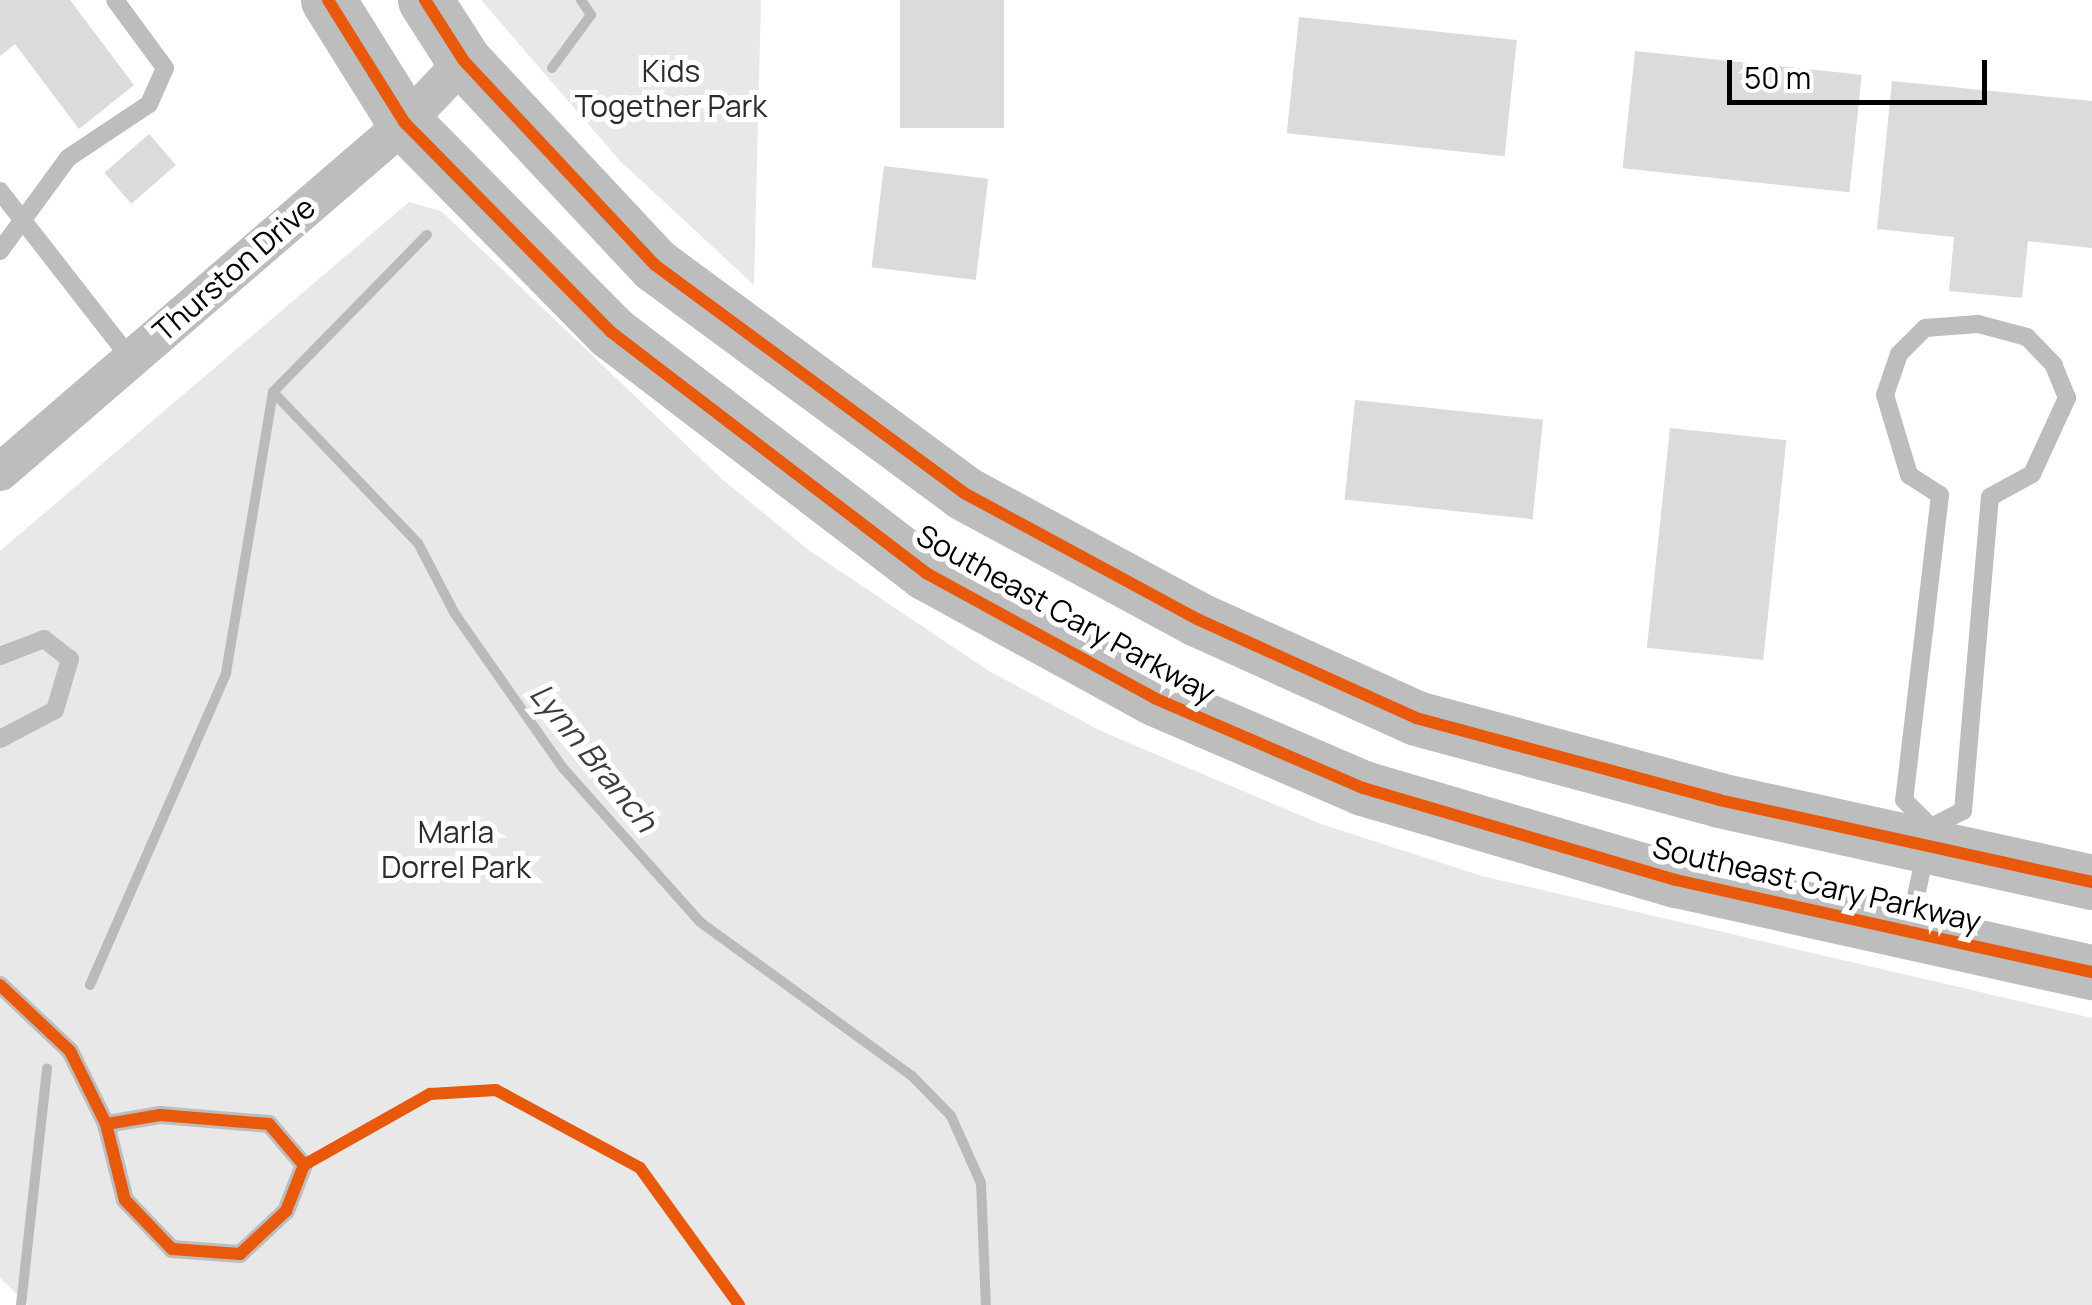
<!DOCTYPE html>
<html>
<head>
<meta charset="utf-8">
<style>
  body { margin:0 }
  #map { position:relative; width:2092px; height:1305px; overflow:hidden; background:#fff; font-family:Manrope,sans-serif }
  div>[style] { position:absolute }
  .green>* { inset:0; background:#e8e8e8 }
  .stream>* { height:10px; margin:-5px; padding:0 5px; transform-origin:5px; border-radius:5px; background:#bababa }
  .building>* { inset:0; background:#dbdbdb; transform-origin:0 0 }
  .lane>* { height:18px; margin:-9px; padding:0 9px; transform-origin:9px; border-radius:9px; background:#bdbdbd }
  .street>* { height:38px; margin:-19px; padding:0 19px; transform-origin:19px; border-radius:19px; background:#bdbdbd }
  .primary>* { height:55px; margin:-27.5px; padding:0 27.5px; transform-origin:27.5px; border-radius:27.5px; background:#bdbdbd }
  .cycleway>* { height:12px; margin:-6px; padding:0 6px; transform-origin:6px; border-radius:6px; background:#e8590c }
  span { translate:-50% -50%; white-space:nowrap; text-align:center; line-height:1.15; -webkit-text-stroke:10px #fff; paint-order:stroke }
  .park-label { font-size:30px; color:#2c2c2c }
  .street-label { font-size:30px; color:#000 }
  .water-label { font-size:32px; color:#3d3d3d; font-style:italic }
  .scale { position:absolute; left:1727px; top:60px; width:260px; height:45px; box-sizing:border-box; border:5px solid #000; border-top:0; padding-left:12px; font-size:30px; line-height:35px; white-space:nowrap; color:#000; -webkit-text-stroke:8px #fff; paint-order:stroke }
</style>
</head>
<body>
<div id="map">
  <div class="green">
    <div style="clip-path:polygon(481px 0,761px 0,754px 285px,620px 161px)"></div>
    <div style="clip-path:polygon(409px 202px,441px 211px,723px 480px,810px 551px,989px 671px,1103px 732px,1321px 824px,1482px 876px,2092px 1018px,2092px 1305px,28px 1305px,0 1278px,0 551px)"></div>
  </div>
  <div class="stream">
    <div style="left:552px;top:68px;width:66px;rotate:-53.7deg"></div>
    <div style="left:591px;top:15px;width:18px;rotate:-124deg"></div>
    <div style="left:273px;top:392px;width:209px;rotate:46.2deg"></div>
    <div style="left:418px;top:543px;width:80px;rotate:62.5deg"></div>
    <div style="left:455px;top:614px;width:188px;rotate:55deg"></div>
    <div style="left:563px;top:768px;width:206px;rotate:48.3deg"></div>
    <div style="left:700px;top:922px;width:262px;rotate:36deg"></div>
    <div style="left:912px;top:1076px;width:56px;rotate:45.7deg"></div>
    <div style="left:951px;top:1116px;width:73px;rotate:65.9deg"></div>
    <div style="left:981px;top:1183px;width:122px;rotate:87.7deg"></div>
    <div style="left:273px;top:392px;width:220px;rotate:-45.6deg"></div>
    <div style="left:90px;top:985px;width:340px;rotate:-66.4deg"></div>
    <div style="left:226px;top:673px;width:285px;rotate:-80.5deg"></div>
    <div style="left:21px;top:1305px;width:238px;rotate:-83.7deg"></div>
  </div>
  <div class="building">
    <div style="clip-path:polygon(0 0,70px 0,134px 85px,79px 129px,15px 44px,0 56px)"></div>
    <div style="left:900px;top:0;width:104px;height:128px"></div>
    <div style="left:1299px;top:17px;width:219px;height:117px;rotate:6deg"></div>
    <div style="left:1635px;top:51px;width:228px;height:118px;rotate:6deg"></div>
    <div style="clip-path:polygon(1892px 81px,2092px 101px,2092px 248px,2028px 241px,2022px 298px,1949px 291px,1954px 237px,1877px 229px)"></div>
    <div style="left:149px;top:134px;width:41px;height:59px;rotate:49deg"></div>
    <div style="left:884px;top:166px;width:105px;height:102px;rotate:7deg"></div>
    <div style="left:1355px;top:400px;width:189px;height:100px;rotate:6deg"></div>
    <div style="left:1670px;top:428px;width:117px;height:221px;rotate:6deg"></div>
  </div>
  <div class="lane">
    <div style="left:0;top:191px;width:212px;rotate:52.1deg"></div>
    <div style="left:0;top:251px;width:115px;rotate:-53.8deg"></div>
    <div style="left:68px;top:158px;width:97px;rotate:-33.7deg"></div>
    <div style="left:149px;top:104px;width:39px;rotate:-66deg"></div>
    <div style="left:165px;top:68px;width:84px;rotate:-126.3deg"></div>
    <div style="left:0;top:656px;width:47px;rotate:-21.1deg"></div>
    <div style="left:44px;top:639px;width:33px;rotate:38deg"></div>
    <div style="left:70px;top:659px;width:53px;rotate:106.4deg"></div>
    <div style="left:55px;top:710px;width:62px;rotate:152.2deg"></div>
    <div style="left:1909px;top:928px;width:103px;rotate:-77.7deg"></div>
    <div style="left:1931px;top:827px;width:36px;rotate:-27deg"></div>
    <div style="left:1963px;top:811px;width:315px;rotate:-85.1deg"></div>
    <div style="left:1990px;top:497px;width:48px;rotate:-28.7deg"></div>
    <div style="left:2032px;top:474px;width:84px;rotate:-65.3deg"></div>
    <div style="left:2067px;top:398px;width:35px;rotate:-112deg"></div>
    <div style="left:2054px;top:365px;width:39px;rotate:-134deg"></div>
    <div style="left:2027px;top:337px;width:51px;rotate:-165.1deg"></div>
    <div style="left:1978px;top:324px;width:53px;rotate:175.7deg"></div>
    <div style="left:1925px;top:328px;width:37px;rotate:135deg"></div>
    <div style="left:1899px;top:354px;width:43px;rotate:108.9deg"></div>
    <div style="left:1885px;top:395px;width:84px;rotate:73.3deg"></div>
    <div style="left:1909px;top:475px;width:37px;rotate:33deg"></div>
    <div style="left:1940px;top:495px;width:307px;rotate:96.7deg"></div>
    <div style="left:1904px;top:800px;width:38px;rotate:45deg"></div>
    <div style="left:0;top:985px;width:96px;rotate:43.3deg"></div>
    <div style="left:70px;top:1051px;width:81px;rotate:63.7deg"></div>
    <div style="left:106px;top:1124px;width:78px;rotate:76deg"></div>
    <div style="left:125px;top:1200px;width:68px;rotate:46.2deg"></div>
    <div style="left:172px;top:1249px;width:68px;rotate:4.2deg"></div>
    <div style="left:240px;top:1254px;width:63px;rotate:-43.1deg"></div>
    <div style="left:286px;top:1211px;width:49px;rotate:-68.6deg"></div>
    <div style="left:304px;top:1165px;width:54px;rotate:-130.5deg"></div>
    <div style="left:269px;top:1124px;width:109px;rotate:-175.3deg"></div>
    <div style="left:160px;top:1115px;width:55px;rotate:170.5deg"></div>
  </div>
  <div class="street">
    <div style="left:0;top:472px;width:535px;rotate:-40.75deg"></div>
    <div style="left:405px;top:123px;width:86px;rotate:-46.4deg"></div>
  </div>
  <div class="primary">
    <div style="left:328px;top:0;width:145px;rotate:58deg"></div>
    <div style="left:405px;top:123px;width:293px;rotate:45.4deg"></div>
    <div style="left:611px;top:332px;width:397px;rotate:37.4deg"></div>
    <div style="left:926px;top:573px;width:260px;rotate:28.7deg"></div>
    <div style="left:1154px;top:698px;width:228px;rotate:23.3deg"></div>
    <div style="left:1363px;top:788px;width:326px;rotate:16.4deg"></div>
    <div style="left:1676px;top:880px;width:426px;rotate:12.5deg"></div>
    <div style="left:425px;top:0;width:72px;rotate:57.4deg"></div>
    <div style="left:464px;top:61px;width:279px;rotate:46.9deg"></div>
    <div style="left:655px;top:265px;width:384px;rotate:36.4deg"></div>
    <div style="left:964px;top:493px;width:265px;rotate:28.4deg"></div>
    <div style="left:1197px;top:619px;width:240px;rotate:24.3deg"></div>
    <div style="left:1416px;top:718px;width:314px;rotate:15.1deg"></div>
    <div style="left:1719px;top:800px;width:382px;rotate:12.4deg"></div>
  </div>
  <div class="cycleway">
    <div style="left:328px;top:0;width:145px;rotate:58deg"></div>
    <div style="left:405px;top:123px;width:293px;rotate:45.4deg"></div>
    <div style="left:611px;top:332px;width:397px;rotate:37.4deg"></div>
    <div style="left:926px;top:573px;width:260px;rotate:28.7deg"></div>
    <div style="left:1154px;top:698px;width:228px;rotate:23.3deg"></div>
    <div style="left:1363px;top:788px;width:326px;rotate:16.4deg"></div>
    <div style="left:1676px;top:880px;width:426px;rotate:12.5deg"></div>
    <div style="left:425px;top:0;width:72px;rotate:57.4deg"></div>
    <div style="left:464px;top:61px;width:279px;rotate:46.9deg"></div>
    <div style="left:655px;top:265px;width:384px;rotate:36.4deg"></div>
    <div style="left:964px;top:493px;width:265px;rotate:28.4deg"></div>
    <div style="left:1197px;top:619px;width:240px;rotate:24.3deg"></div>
    <div style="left:1416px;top:718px;width:314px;rotate:15.1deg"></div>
    <div style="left:1719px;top:800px;width:382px;rotate:12.4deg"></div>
    <div style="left:0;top:985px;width:96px;rotate:43.3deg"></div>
    <div style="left:70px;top:1051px;width:81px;rotate:63.7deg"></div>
    <div style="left:106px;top:1124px;width:78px;rotate:76deg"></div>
    <div style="left:125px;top:1200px;width:68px;rotate:46.2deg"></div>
    <div style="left:172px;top:1249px;width:68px;rotate:4.2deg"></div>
    <div style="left:240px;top:1254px;width:63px;rotate:-43.1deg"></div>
    <div style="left:286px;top:1211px;width:49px;rotate:-68.6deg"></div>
    <div style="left:304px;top:1165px;width:54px;rotate:-130.5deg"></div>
    <div style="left:269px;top:1124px;width:109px;rotate:-175.3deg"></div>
    <div style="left:160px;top:1115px;width:55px;rotate:170.5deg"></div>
    <div style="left:304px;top:1165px;width:145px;rotate:-29.4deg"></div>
    <div style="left:430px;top:1094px;width:66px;rotate:-3.5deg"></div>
    <div style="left:496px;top:1090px;width:164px;rotate:28.4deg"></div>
    <div style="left:640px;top:1168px;width:169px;rotate:54.1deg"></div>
  </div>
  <div class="park-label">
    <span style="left:671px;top:88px">Kids<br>Together Park</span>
    <span style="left:456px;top:849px">Marla<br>Dorrel Park</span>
  </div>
  <div class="street-label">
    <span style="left:234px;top:269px;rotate:-41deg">Thurston Drive</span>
    <span style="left:1066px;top:614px;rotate:29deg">Southeast Cary Parkway</span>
    <span style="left:1817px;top:884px;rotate:13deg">Southeast Cary Parkway</span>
  </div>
  <div class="water-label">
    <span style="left:594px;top:757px;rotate:51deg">Lynn Branch</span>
  </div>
  <div class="scale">50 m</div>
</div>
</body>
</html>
